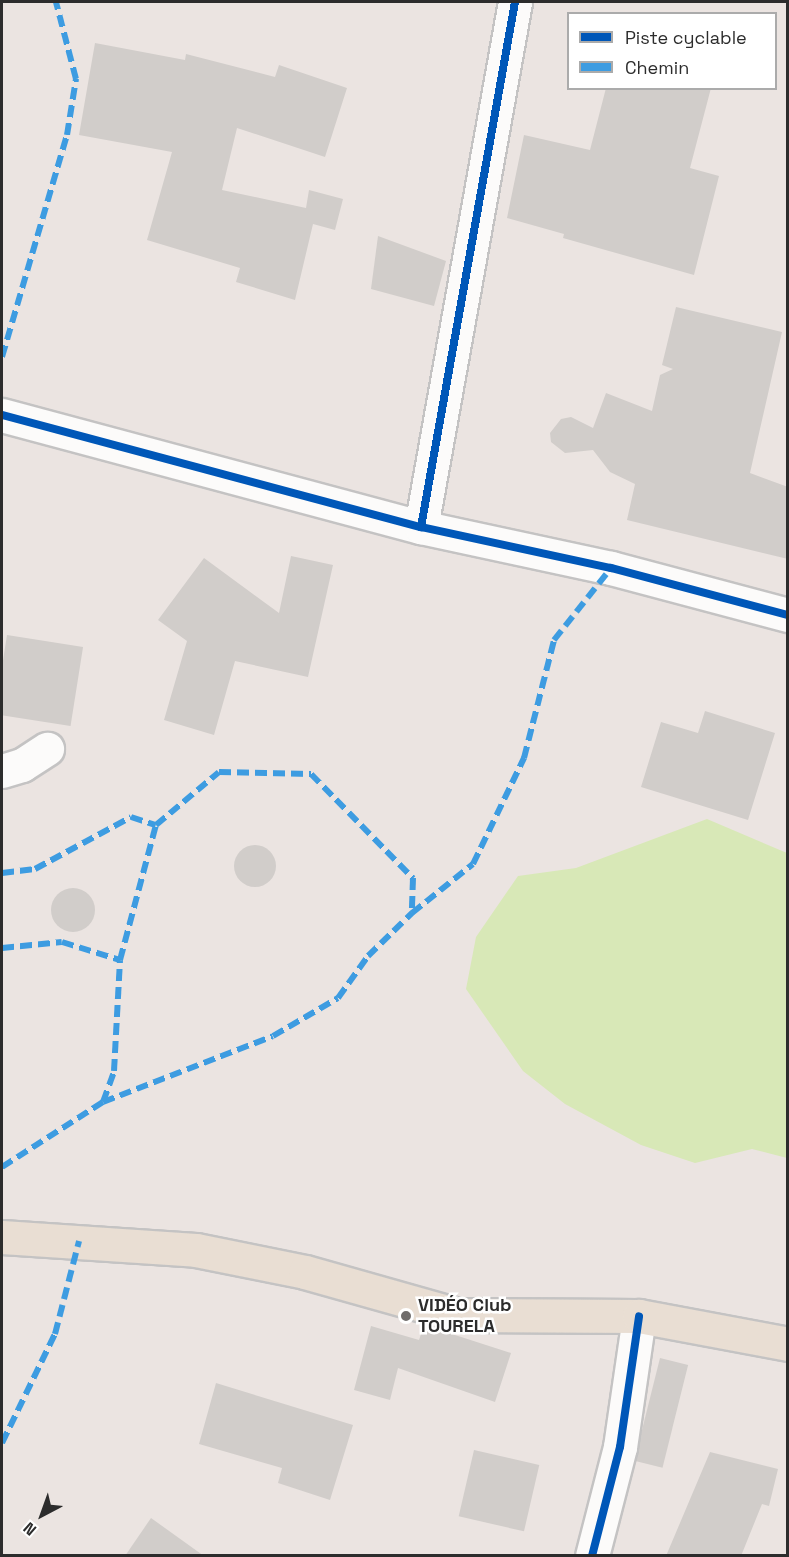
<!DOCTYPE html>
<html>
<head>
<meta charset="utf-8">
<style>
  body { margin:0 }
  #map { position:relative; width:789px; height:1557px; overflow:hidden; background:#ebe4e1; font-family:"Space Grotesk",sans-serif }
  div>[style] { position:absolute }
  .green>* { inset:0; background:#d8e8b7 }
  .building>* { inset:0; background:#d1cdca; transform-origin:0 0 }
  .round { border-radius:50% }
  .roads { filter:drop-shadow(2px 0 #c4c3c3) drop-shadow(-2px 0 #c4c3c3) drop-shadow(0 2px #c4c3c3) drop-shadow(0 -2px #c4c3c3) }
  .minor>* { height:33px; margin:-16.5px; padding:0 16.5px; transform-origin:16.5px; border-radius:16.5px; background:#fcfbfa }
  .major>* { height:33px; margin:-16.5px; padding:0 16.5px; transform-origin:16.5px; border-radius:16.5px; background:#e9ded3 }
  .quiet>* { height:6px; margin-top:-3px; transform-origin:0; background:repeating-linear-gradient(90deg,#3d9ce1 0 12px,transparent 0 18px) }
  .cycleway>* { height:8px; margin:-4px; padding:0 4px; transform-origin:4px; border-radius:4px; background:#0057b8 }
  .dots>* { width:16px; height:16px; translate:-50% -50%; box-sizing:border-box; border:3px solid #fff; border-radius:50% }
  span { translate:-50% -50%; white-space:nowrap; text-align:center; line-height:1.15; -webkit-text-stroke:5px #fff; paint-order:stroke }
  .poi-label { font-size:18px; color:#2c2c2c; font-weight:700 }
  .left { translate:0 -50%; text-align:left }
  .frame { position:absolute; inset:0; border:3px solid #2c2c2c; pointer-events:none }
  .legend { position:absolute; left:567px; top:12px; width:210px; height:78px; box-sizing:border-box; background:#fff; border:2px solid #ababab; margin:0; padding:8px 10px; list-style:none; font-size:18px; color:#2c2c2c }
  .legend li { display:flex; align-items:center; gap:12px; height:30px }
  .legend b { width:30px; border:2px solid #ababab }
  .north { position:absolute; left:12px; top:1485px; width:60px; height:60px; -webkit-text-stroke:4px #fff; paint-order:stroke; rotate:221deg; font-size:16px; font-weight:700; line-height:24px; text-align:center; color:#2c2c2c }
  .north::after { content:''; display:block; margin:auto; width:21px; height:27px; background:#2c2c2c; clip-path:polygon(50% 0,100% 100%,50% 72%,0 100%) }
</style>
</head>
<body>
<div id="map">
  <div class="green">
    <div style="clip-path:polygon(707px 819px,787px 853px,787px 1158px,752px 1149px,695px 1163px,641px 1145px,565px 1104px,523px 1071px,466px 989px,476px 937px,518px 876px,576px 868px)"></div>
  </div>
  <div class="building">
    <div style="clip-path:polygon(95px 43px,185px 60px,186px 54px,275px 77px,279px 65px,347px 88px,325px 157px,237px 128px,222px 190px,306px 208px,309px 190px,343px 199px,335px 230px,313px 224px,295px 300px,236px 282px,240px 268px,147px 240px,172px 152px,79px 135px)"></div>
    <div style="clip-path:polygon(606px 88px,711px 88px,690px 168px,719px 176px,694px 275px,563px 238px,564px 234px,507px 218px,524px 135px,590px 150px)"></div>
    <div style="clip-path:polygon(378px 236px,446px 261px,434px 306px,371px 289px)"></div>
    <div style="clip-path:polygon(676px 307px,782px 332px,750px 473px,788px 487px,788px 559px,627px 520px,635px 484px,610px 472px,593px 450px,565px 453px,551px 442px,550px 433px,561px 419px,571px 417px,593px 428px,606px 393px,652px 411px,660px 375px,673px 369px,662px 365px)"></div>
    <div style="clip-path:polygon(291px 556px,333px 565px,308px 677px,235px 661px,214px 735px,164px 720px,187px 641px,158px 620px,204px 558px,279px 613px)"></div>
    <div style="left:7px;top:635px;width:77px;height:80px;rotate:9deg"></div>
    <div style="clip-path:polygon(705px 711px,775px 733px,748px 820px,641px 787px,661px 722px,698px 733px)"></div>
    <div class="round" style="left:234px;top:845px;width:42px;height:42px"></div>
    <div class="round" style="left:51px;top:888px;width:44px;height:44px"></div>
    <div style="clip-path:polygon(424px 1325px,511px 1353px,495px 1402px,398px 1368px,390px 1400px,354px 1390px,371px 1326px,419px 1340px)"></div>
    <div style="left:660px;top:1358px;width:29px;height:106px;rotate:14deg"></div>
    <div style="clip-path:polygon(216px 1383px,353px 1425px,330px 1500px,278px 1483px,282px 1468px,199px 1444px)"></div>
    <div style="left:474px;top:1450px;width:67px;height:68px;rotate:13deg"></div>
    <div style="clip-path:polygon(710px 1452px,778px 1469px,769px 1506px,762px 1504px,741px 1556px,666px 1556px)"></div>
    <div style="clip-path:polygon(151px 1518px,204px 1556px,125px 1556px)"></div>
  </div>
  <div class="roads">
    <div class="minor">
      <div style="left:2px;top:415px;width:434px;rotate:15deg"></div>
      <div style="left:421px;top:527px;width:194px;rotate:12.2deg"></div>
      <div style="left:611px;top:568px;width:183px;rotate:14.9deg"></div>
      <div style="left:421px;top:527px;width:533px;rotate:-79.85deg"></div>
      <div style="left:2px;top:771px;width:21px;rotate:-17deg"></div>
      <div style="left:22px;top:765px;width:30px;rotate:-33deg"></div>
      <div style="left:592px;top:1556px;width:113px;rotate:-75.6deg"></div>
      <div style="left:620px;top:1447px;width:132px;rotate:-81.7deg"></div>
    </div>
    <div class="major">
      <div style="left:2px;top:1237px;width:194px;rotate:3.8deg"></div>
      <div style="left:196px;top:1250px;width:111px;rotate:11.4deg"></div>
      <div style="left:305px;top:1272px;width:159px;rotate:15.7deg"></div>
      <div style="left:458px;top:1315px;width:181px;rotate:0.3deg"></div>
      <div style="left:639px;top:1316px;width:152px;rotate:10.6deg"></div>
    </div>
  </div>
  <div class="quiet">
    <div style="left:2px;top:357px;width:231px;rotate:-73.7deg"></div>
    <div style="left:67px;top:135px;width:57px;rotate:-80.9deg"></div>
    <div style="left:76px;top:79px;width:80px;rotate:-104.6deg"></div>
    <div style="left:2px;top:873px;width:33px;rotate:-7deg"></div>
    <div style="left:35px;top:869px;width:109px;rotate:-28.4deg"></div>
    <div style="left:131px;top:817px;width:26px;rotate:18deg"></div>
    <div style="left:2px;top:948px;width:60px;rotate:-5.7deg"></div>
    <div style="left:62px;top:942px;width:61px;rotate:17.2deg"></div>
    <div style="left:103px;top:1102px;width:33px;rotate:-70deg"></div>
    <div style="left:114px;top:1071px;width:111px;rotate:-86.9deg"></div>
    <div style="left:120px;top:960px;width:140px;rotate:-75.1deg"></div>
    <div style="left:156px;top:825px;width:82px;rotate:-40.1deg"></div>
    <div style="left:219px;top:772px;width:92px;rotate:1.2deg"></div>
    <div style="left:311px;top:774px;width:146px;rotate:45.6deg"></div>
    <div style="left:413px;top:878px;width:35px;rotate:92deg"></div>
    <div style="left:2px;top:1167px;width:120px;rotate:-32.8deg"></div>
    <div style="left:103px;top:1102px;width:182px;rotate:-21.2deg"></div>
    <div style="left:273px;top:1036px;width:75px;rotate:-30.3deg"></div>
    <div style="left:338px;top:998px;width:52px;rotate:-54.5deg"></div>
    <div style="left:368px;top:956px;width:62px;rotate:-44.3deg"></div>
    <div style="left:412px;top:913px;width:78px;rotate:-38.8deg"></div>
    <div style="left:473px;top:864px;width:118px;rotate:-64.3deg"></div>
    <div style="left:524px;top:758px;width:122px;rotate:-75.7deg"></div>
    <div style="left:554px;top:640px;width:92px;rotate:-51.6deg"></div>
    <div style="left:2px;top:1443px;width:121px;rotate:-64.1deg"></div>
    <div style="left:55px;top:1334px;width:96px;rotate:-75.5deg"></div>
  </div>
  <div class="cycleway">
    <div style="left:2px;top:415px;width:434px;rotate:15deg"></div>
    <div style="left:421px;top:527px;width:194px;rotate:12.2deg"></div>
    <div style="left:611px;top:568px;width:183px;rotate:14.9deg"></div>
    <div style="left:421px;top:527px;width:533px;rotate:-79.85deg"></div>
    <div style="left:592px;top:1556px;width:113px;rotate:-75.6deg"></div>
    <div style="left:620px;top:1447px;width:132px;rotate:-81.7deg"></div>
  </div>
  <div class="dots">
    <div style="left:406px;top:1316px;background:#6f6c6b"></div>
  </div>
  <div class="poi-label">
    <span class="left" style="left:418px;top:1316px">VIDÉO Club<br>TOURELA</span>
  </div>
  <div class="frame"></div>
  <ul class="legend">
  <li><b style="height:8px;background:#0057b8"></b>Piste cyclable</li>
  <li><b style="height:8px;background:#3d9ce1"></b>Chemin</li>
  </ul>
  <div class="north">N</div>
</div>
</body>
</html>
